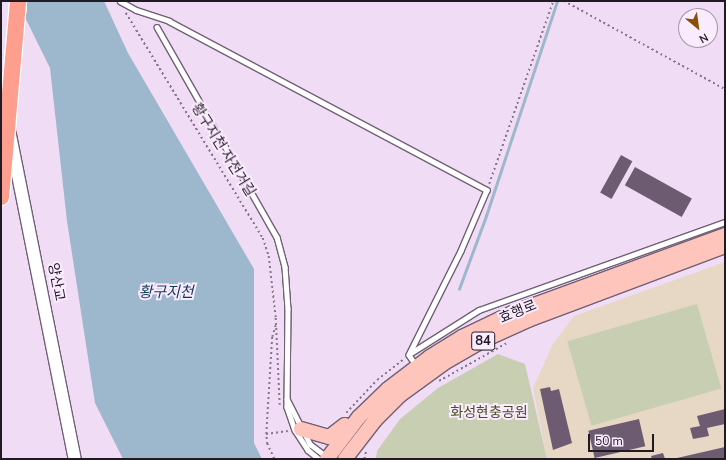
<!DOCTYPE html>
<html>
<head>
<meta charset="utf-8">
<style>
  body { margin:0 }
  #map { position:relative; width:726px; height:460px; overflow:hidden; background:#f0dcf5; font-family:"Nunito Sans","Noto Sans KR",sans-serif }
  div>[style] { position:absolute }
  .education>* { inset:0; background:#e6d8c5 }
  .green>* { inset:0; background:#c7ceb2; transform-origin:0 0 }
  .water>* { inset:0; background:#9db7cc }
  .stream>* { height:2.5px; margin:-1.25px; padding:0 1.25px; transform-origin:1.25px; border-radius:1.25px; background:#9db7cc }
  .building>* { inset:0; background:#6d5c71; transform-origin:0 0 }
  .path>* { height:1.5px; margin-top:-0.75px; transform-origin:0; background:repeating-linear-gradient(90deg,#857788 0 2px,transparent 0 5px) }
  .roads { filter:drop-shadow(1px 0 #716076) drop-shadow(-1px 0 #716076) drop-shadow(0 1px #716076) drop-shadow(0 -1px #716076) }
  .lane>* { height:4.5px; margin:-2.25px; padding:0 2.25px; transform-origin:2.25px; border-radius:2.25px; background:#fff }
  .secondary>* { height:12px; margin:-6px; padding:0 6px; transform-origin:6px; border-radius:6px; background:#fff }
  .primary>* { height:14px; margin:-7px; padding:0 7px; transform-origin:7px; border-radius:7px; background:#fec5bc }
  .bridges { filter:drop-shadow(1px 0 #fff) drop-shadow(-1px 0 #fff) drop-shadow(0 1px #fff) drop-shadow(0 -1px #fff) }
  .highway-bridge>* { height:16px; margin:-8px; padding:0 8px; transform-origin:8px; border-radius:8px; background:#fe9e8f }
  span { translate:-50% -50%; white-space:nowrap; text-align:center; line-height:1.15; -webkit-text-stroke:4px #fbebff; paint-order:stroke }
  .shield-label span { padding:1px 3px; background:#fbebff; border:1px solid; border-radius:3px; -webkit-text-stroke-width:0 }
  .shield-label { font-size:13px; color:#211a23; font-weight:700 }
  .street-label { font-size:14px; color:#211a23 }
  .park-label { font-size:14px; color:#464f1f }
  .water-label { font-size:15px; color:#0d3958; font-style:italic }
  .frame { position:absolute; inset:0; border:2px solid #211a23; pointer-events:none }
  .north { position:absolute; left:678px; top:8px; width:40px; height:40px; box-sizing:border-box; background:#fbebff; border:1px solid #a497a7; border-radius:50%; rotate:151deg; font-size:11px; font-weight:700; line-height:16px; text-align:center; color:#211a23 }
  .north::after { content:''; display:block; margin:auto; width:14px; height:18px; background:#894f06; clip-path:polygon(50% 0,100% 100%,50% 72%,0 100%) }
  .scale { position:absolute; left:588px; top:434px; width:66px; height:18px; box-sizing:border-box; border:2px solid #211a23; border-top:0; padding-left:5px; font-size:12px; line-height:14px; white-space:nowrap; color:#211a23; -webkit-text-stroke:3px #fbebff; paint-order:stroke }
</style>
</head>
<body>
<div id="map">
  <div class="education">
    <div style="clip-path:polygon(725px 262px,725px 459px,547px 459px,533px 388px,553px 344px,574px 316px)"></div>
  </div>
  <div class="green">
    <div style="left:697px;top:304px;width:88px;height:135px;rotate:74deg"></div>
    <div style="clip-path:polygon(498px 354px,525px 364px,547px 459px,376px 459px,377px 451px,400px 419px,438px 388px)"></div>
  </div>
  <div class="water">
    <div style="clip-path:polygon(17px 1px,104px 1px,128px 53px,254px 269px,254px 443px,262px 459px,123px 459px,95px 403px,67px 221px,50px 68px)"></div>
  </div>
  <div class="stream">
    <div style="left:459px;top:289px;width:78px;rotate:-69.7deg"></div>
    <div style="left:486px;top:216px;width:226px;rotate:-71.7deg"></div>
  </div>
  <div class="building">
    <div style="left:621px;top:155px;width:13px;height:43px;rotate:29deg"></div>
    <div style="left:635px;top:167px;width:65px;height:21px;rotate:29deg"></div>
    <div style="clip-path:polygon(550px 387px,551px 391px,559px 389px,572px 443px,553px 450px,540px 389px)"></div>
    <div style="clip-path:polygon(725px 409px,725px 424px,707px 428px,709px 436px,693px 439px,690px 428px,700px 426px,697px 416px)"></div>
    <div style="left:639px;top:419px;width:28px;height:52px;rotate:77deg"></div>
    <div style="clip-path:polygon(725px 447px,725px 459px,677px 459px,677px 458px)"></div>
    <div style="clip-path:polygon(663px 453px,665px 459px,652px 459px,651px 456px)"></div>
  </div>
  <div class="path">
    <div style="left:564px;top:1px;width:183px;rotate:28.7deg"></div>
    <div style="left:126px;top:13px;width:263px;rotate:58.7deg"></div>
    <div style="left:263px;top:238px;width:19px;rotate:72deg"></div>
    <div style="left:269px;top:256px;width:62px;rotate:83.6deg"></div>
    <div style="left:276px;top:318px;width:87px;rotate:87.4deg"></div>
    <div style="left:489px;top:184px;width:194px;rotate:-70.7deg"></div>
    <div style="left:439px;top:381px;width:78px;rotate:-29.2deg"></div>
    <div style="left:346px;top:413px;width:45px;rotate:-46.8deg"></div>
    <div style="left:377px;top:380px;width:34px;rotate:-38deg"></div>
    <div style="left:266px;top:434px;width:22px;rotate:-8deg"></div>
    <div style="left:274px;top:459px;width:17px;rotate:-115deg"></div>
    <div style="left:267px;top:444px;width:10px;rotate:-96deg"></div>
    <div style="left:266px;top:434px;width:97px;rotate:-86.5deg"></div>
    <div style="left:272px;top:337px;width:14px;rotate:-73deg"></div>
    <div style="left:364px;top:459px;width:8px;rotate:-76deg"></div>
  </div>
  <div class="roads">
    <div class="lane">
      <div style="left:120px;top:1px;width:18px;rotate:29deg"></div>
      <div style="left:136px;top:10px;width:35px;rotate:18deg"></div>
      <div style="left:169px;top:21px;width:360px;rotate:28deg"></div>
      <div style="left:487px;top:190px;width:66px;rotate:113.1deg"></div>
      <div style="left:461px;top:251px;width:116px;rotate:116.6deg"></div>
      <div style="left:409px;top:355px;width:12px;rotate:55deg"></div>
      <div style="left:157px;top:27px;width:242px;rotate:60.3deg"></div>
      <div style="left:277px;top:237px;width:31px;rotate:75deg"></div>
      <div style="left:285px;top:267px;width:42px;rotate:85.9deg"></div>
      <div style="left:288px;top:309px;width:98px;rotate:90.6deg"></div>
      <div style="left:287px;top:407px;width:24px;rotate:71deg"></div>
      <div style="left:295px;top:430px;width:24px;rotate:57deg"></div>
      <div style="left:308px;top:450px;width:14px;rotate:39deg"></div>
      <div style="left:411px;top:353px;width:80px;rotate:-32.3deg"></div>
      <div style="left:479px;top:310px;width:261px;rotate:-19.7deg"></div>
      <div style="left:287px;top:399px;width:51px;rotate:62.9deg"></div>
      <div style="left:310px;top:444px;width:21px;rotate:37deg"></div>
    </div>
    <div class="secondary">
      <div style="left:10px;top:135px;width:330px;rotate:78.7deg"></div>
    </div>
    <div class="primary">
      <div style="left:301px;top:429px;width:29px;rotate:16deg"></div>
      <div style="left:329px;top:437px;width:20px;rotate:-37deg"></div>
      <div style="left:327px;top:459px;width:53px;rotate:-52.7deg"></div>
      <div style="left:359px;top:417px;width:40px;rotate:-44deg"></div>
      <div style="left:388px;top:389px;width:53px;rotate:-37.3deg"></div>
      <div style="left:430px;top:357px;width:38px;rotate:-32deg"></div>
      <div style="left:462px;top:337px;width:55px;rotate:-25.6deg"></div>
      <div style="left:512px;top:313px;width:227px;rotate:-20.1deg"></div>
      <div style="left:345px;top:459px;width:49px;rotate:-52.4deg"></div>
      <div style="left:375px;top:420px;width:35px;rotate:-45deg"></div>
      <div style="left:400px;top:395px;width:54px;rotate:-36deg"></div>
      <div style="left:444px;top:363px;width:44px;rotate:-30.1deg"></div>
      <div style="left:482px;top:341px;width:51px;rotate:-24.5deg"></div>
      <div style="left:528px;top:320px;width:210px;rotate:-20.6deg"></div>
    </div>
  </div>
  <div class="bridges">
    <div class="highway-bridge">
      <div style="left:1px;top:197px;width:197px;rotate:-85deg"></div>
    </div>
  </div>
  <div class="shield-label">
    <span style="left:483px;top:341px">84</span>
  </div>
  <div class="street-label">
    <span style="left:223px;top:150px;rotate:58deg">황구지천 자전거길</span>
    <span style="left:56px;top:282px;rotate:79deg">양산교</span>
    <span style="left:518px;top:312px;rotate:-22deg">효행로</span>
  </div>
  <div class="park-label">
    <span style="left:489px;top:413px">화성현충공원</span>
  </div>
  <div class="water-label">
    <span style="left:166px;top:293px">황구지천</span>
  </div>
  <div class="frame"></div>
  <div class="north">N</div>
  <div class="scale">50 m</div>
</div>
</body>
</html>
